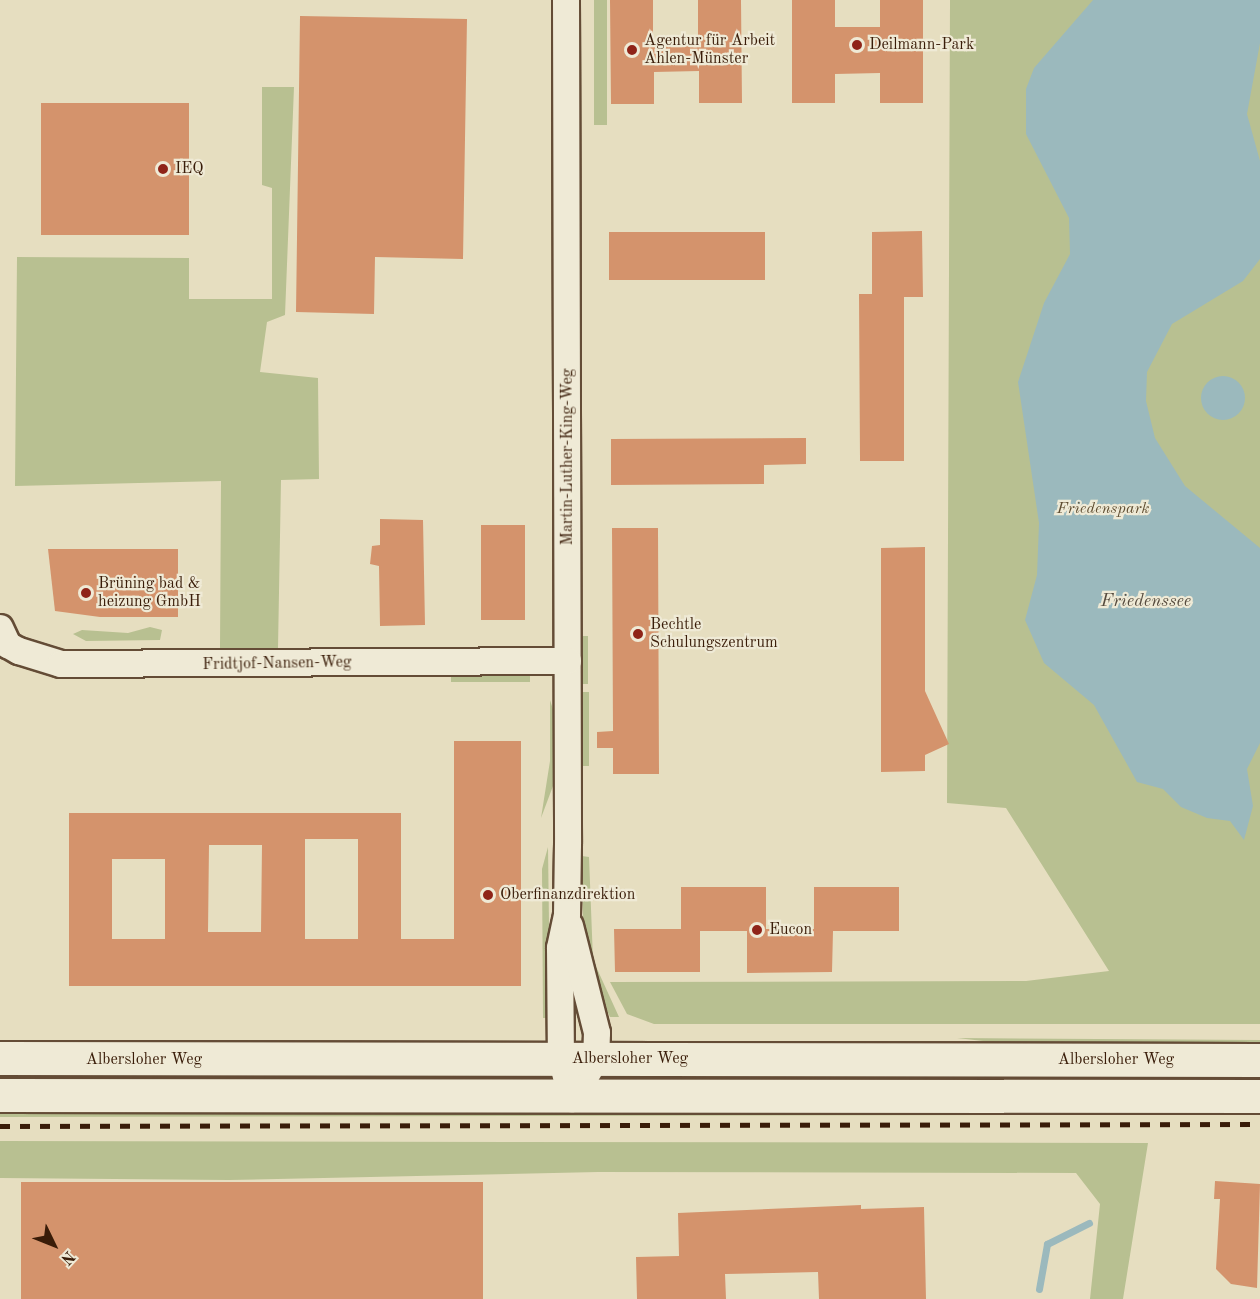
<!DOCTYPE html>
<html>
<head>
<meta charset="utf-8">
<style>
  body { margin:0 }
  #map { position:relative; width:1260px; height:1299px; overflow:hidden; background:#e6dec0; font-family:"Old Standard TT",serif }
  div>[style] { position:absolute }
  .green>* { inset:0; background:#b8c091; transform-origin:0 0 }
  .water>* { inset:0; background:#9bb9bd }
  .round { border-radius:50% }
  .stream>* { height:7px; margin:-3.5px; padding:0 3.5px; transform-origin:3.5px; border-radius:3.5px; background:#9bb9bd }
  .building>* { inset:0; background:#d4936c; transform-origin:0 0 }
  .roads { filter:drop-shadow(2px 0 #644c36) drop-shadow(-2px 0 #644c36) drop-shadow(0 2px #644c36) drop-shadow(0 -2px #644c36) }
  .street>* { height:26px; margin:-13px; padding:0 13px; transform-origin:13px; border-radius:13px; background:#efead6 }
  .secondary>* { height:33px; margin:-16.5px; padding:0 16.5px; transform-origin:16.5px; border-radius:16.5px; background:#efead6 }
  .rail>* { height:4.5px; margin-top:-2.25px; transform-origin:0; background:repeating-linear-gradient(90deg,#391c08 0 10px,transparent 0 20px) }
  .dots>* { width:16px; height:16px; translate:-50% -50%; box-sizing:border-box; border:3px solid #efead6; border-radius:50% }
  span { translate:-50% -50%; white-space:nowrap; text-align:center; line-height:1.15; -webkit-text-stroke:4.5px #efead6; paint-order:stroke }
  .poi-label { font-size:16px; color:#391c08 }
  .left { translate:0 -50%; text-align:left }
  .street-label { font-size:16px; color:#391c08 }
  .park-label { font-size:16px; color:#5f4d31; font-style:italic }
  .water-label { font-size:18px; color:#564b3e; font-style:italic }
  .north { position:absolute; left:24px; top:1215px; width:60px; height:60px; -webkit-text-stroke:4px #efead6; paint-order:stroke; rotate:133deg; font-size:16px; font-weight:700; line-height:24px; text-align:center; color:#391c08 }
  .north::after { content:''; display:block; margin:auto; width:21px; height:27px; background:#391c08; clip-path:polygon(50% 0,100% 100%,50% 72%,0 100%) }
</style>
</head>
<body>
<div id="map">
  <div class="green">
    <div style="left:594px;top:0;width:13px;height:125px"></div>
    <div style="clip-path:polygon(950px 0,1260px 0,1260px 1024px,654px 1024px,627px 1014px,610px 982px,1026px 981px,1109px 971px,1006px 808px,947px 803px)"></div>
    <div style="clip-path:polygon(262px 87px,294px 87px,285px 315px,267px 322px,260px 372px,318px 378px,319px 479px,281px 480px,278px 648px,220px 648px,221px 481px,15px 486px,17px 257px,189px 258px,189px 299px,272px 299px,272px 188px,262px 185px)"></div>
    <div style="clip-path:polygon(150px 627px,162px 630px,160px 640px,86px 641px,73px 634px,82px 630px,128px 633px)"></div>
    <div style="left:581px;top:636px;width:7px;height:48px"></div>
    <div style="clip-path:polygon(451px 674px,523px 674px,530px 676px,530px 682px,451px 682px)"></div>
    <div style="clip-path:polygon(581px 692px,589px 692px,589px 766px,582px 766px,581px 759px)"></div>
    <div style="clip-path:polygon(550px 700px,559px 728px,556px 778px,541px 818px,550px 761px)"></div>
    <div style="clip-path:polygon(548px 847px,550px 1002px,550px 1018px,543px 1018px,542px 869px)"></div>
    <div style="clip-path:polygon(582px 856px,589px 857px,593px 960px,619px 1017px,610px 1017px,599px 994px,583px 930px)"></div>
    <div style="clip-path:polygon(957px 1038px,1260px 1040px,1260px 1048px,1043px 1048px)"></div>
    <div style="clip-path:polygon(1049px 1108px,1050px 1115px,0 1117px,0 1109px,487px 1113px)"></div>
    <div style="clip-path:polygon(0 1141px,1148px 1143px,1123px 1299px,1090px 1299px,1100px 1204px,1076px 1173px,598px 1172px,229px 1180px,0 1178px)"></div>
  </div>
  <div class="water">
    <div style="clip-path:polygon(1093px 0,1260px 0,1260px 43px,1247px 114px,1260px 161px,1260px 259px,1243px 281px,1172px 324px,1147px 372px,1146px 401px,1155px 438px,1185px 486px,1260px 548px,1260px 743px,1247px 769px,1253px 806px,1244px 840px,1230px 821px,1207px 818px,1181px 807px,1163px 789px,1137px 782px,1094px 705px,1044px 663px,1025px 620px,1037px 575px,1039px 523px,1018px 382px,1044px 303px,1070px 254px,1069px 218px,1026px 134px,1026px 89px,1034px 68px)"></div>
    <div class="round" style="left:1201px;top:376px;width:44px;height:44px"></div>
  </div>
  <div class="stream">
    <div style="left:1039px;top:1289px;width:46px;rotate:-79.9deg"></div>
    <div style="left:1047px;top:1244px;width:47px;rotate:-26.6deg"></div>
  </div>
  <div class="building">
    <div style="clip-path:polygon(610px 0,653px 0,653px 46px,698px 46px,698px 0,741px 0,742px 103px,699px 103px,699px 71px,654px 72px,654px 104px,611px 104px)"></div>
    <div style="clip-path:polygon(792px 0,835px 0,835px 27px,880px 27px,880px 0,923px 0,923px 103px,880px 103px,880px 73px,835px 74px,835px 103px,792px 103px)"></div>
    <div style="clip-path:polygon(300px 16px,467px 19px,463px 259px,375px 257px,374px 314px,296px 312px)"></div>
    <div style="left:189px;top:103px;width:132px;height:148px;rotate:90deg"></div>
    <div style="clip-path:polygon(922px 231px,923px 297px,904px 297px,904px 461px,860px 461px,859px 294px,872px 294px,872px 232px)"></div>
    <div style="left:765px;top:232px;width:48px;height:156px;rotate:90deg"></div>
    <div style="clip-path:polygon(806px 438px,806px 464px,764px 465px,764px 484px,611px 485px,611px 439px)"></div>
    <div style="clip-path:polygon(380px 519px,423px 520px,425px 625px,380px 626px,379px 566px,370px 564px,372px 546px,380px 545px)"></div>
    <div style="left:525px;top:525px;width:95px;height:44px;rotate:90deg"></div>
    <div style="clip-path:polygon(612px 528px,658px 528px,659px 774px,613px 774px,613px 748px,597px 748px,597px 732px,613px 731px)"></div>
    <div style="clip-path:polygon(925px 547px,925px 691px,949px 744px,925px 755px,925px 771px,881px 772px,881px 548px)"></div>
    <div style="clip-path:polygon(48px 549px,178px 549px,178px 617px,100px 617px,55px 611px)"></div>
    <div style="clip-path:polygon(evenodd,454px 741px,521px 741px,521px 986px,69px 986px,69px 813px,401px 813px,401px 939px,454px 939px,454px 741px,305px 839px,358px 839px,358px 939px,305px 939px,305px 839px,454px 741px,209px 845px,262px 845px,261px 932px,208px 932px,209px 845px,454px 741px,112px 859px,165px 859px,165px 939px,112px 939px,112px 859px)"></div>
    <div style="clip-path:polygon(681px 887px,766px 887px,766px 929px,814px 929px,814px 887px,899px 887px,899px 931px,833px 931px,832px 972px,747px 973px,747px 931px,700px 931px,700px 972px,615px 972px,614px 929px,681px 929px)"></div>
    <div style="clip-path:polygon(1215px 1181px,1260px 1184px,1257px 1288px,1231px 1284px,1216px 1269px,1220px 1199px,1214px 1199px)"></div>
    <div style="left:483px;top:1182px;width:117px;height:462px;rotate:90deg"></div>
    <div style="clip-path:polygon(861px 1205px,861px 1209px,924px 1207px,926px 1299px,819px 1299px,818px 1272px,725px 1274px,726px 1299px,637px 1299px,636px 1257px,679px 1256px,678px 1213px)"></div>
  </div>
  <div class="roads">
    <div class="street">
      <div style="left:566px;top:0;width:844px;rotate:89.86deg"></div>
      <div style="left:568px;top:844px;width:71px;rotate:90.8deg"></div>
      <div style="left:567px;top:915px;width:34px;rotate:102deg"></div>
      <div style="left:560px;top:948px;width:110px;rotate:89.5deg"></div>
      <div style="left:561px;top:1058px;width:42px;rotate:75deg"></div>
      <div style="left:0;top:628px;width:19px;rotate:65deg"></div>
      <div style="left:8px;top:645px;width:13px;rotate:29deg"></div>
      <div style="left:19px;top:651px;width:44px;rotate:17.2deg"></div>
      <div style="left:61px;top:664px;width:507px;rotate:-0.34deg"></div>
      <div style="left:570px;top:926px;width:110px;rotate:75.8deg"></div>
      <div style="left:597px;top:1033px;width:26px;rotate:92deg"></div>
      <div style="left:596px;top:1059px;width:47px;rotate:121deg"></div>
    </div>
    <div class="secondary">
      <div style="left:0;top:1058px;width:1260px;rotate:0.09deg"></div>
      <div style="left:0;top:1095px;width:1260px;rotate:0.05deg"></div>
    </div>
  </div>
  <div class="rail">
    <div style="left:0;top:1126px;width:1260px;rotate:-0.09deg"></div>
  </div>
  <div class="dots">
    <div style="left:857px;top:45px;background:#8f2418"></div>
    <div style="left:632px;top:50px;background:#8f2418"></div>
    <div style="left:163px;top:169px;background:#8f2418"></div>
    <div style="left:86px;top:593px;background:#8f2418"></div>
    <div style="left:638px;top:634px;background:#8f2418"></div>
    <div style="left:488px;top:895px;background:#8f2418"></div>
    <div style="left:757px;top:930px;background:#8f2418"></div>
  </div>
  <div class="poi-label">
    <span class="left" style="left:644px;top:50px">Agentur für Arbeit<br>Ahlen-Münster</span>
    <span class="left" style="left:869px;top:45px">Deilmann-Park</span>
    <span class="left" style="left:175px;top:169px">IEQ</span>
    <span class="left" style="left:98px;top:593px">Brüning bad &amp;<br>heizung GmbH</span>
    <span class="left" style="left:650px;top:634px">Bechtle<br>Schulungszentrum</span>
    <span class="left" style="left:500px;top:895px">Oberfinanzdirektion</span>
    <span class="left" style="left:769px;top:930px">Eucon</span>
  </div>
  <div class="street-label">
    <span style="left:568px;top:457px;rotate:-90deg">Martin-Luther-King-Weg</span>
    <span style="left:277px;top:664px;rotate:-1deg">Fridtjof-Nansen-Weg</span>
    <span style="left:630px;top:1059px">Albersloher Weg</span>
    <span style="left:144px;top:1060px">Albersloher Weg</span>
    <span style="left:1116px;top:1060px">Albersloher Weg</span>
  </div>
  <div class="park-label">
    <span style="left:1103px;top:509px">Friedenspark</span>
  </div>
  <div class="water-label">
    <span style="left:1146px;top:601px">Friedenssee</span>
  </div>
  <div class="north">N</div>
</div>
</body>
</html>
